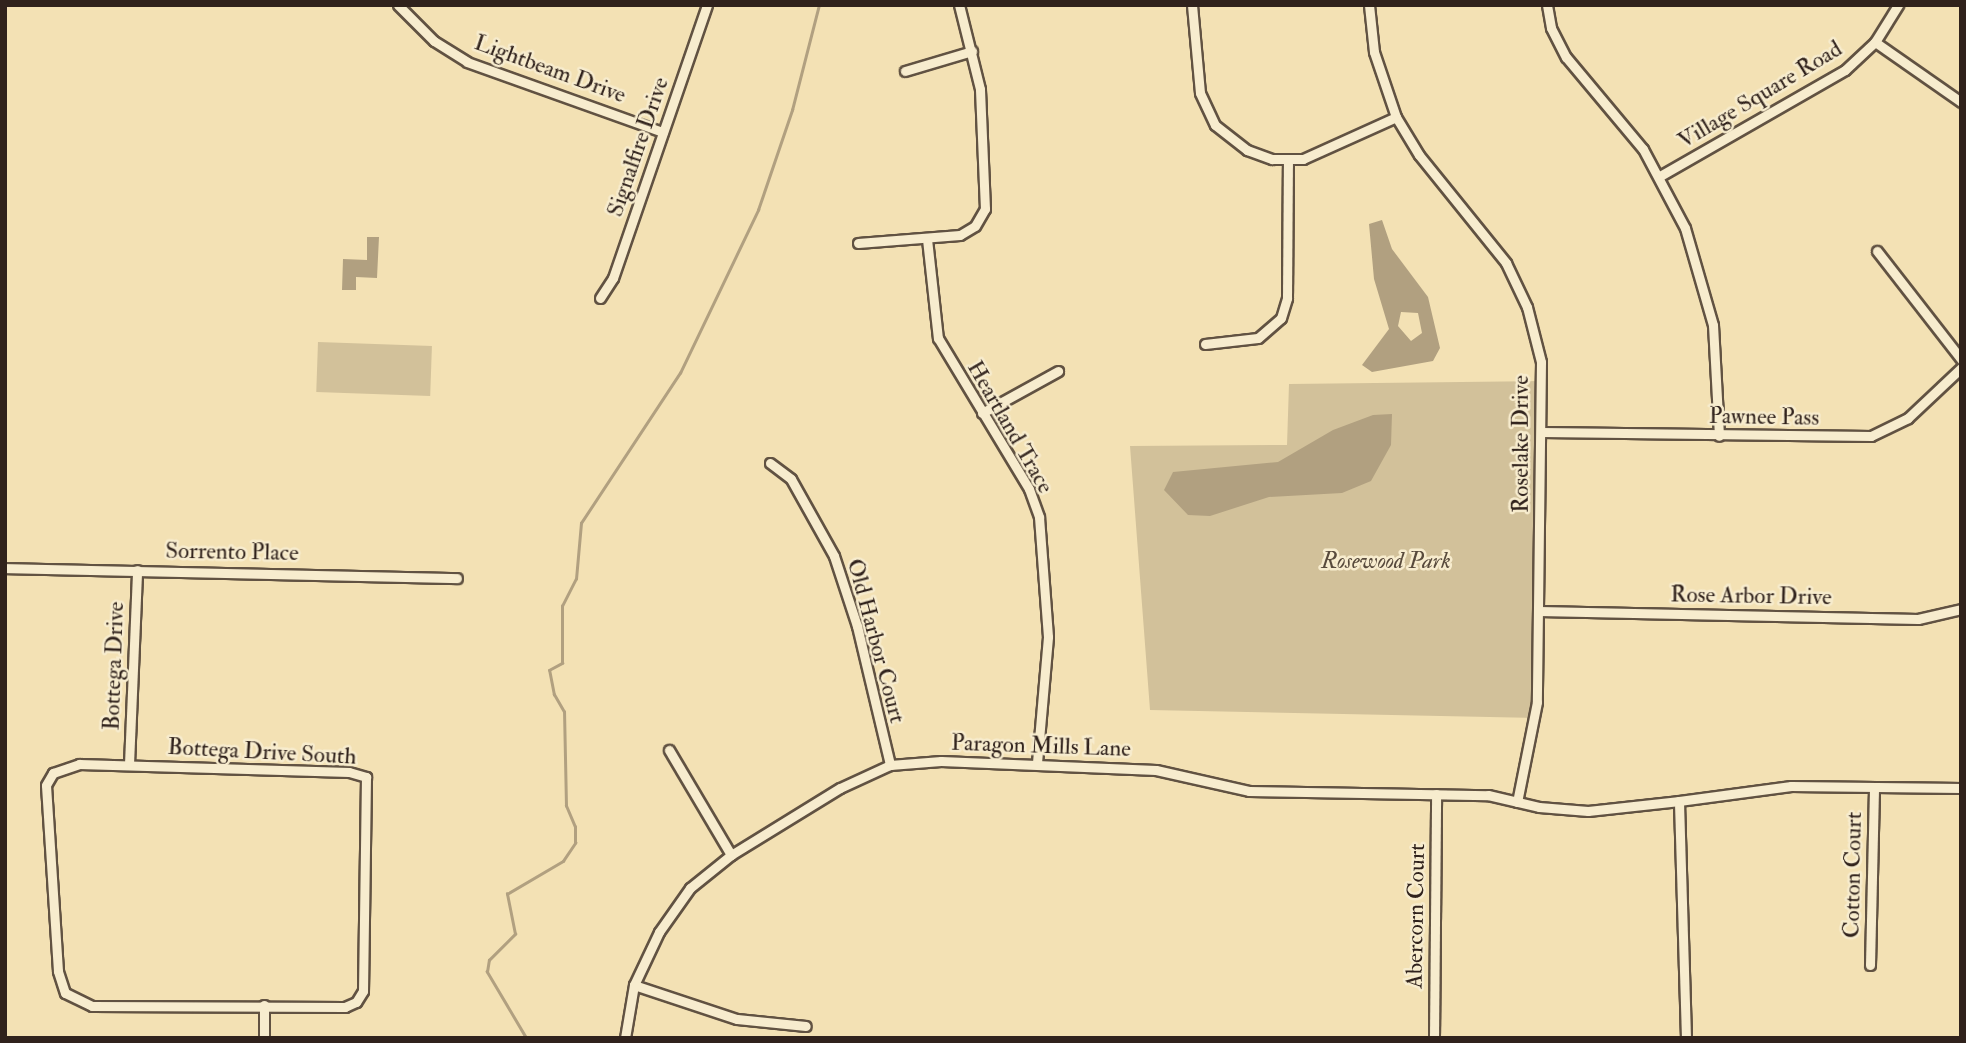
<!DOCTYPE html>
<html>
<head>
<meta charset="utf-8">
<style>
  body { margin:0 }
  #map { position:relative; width:1966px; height:1043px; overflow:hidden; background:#f3e1b4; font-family:"IM FELL Double Pica",serif }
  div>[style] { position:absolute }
  .green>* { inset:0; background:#d2c19a; transform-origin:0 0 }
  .water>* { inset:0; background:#b1a080 }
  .stream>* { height:2.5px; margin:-1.25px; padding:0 1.25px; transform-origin:1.25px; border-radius:1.25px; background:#b1a080 }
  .roads { filter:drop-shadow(2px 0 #615242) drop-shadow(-2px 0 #615242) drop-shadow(0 2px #615242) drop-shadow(0 -2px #615242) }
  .street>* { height:9px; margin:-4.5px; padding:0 4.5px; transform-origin:4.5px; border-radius:4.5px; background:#f7ecce }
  span { translate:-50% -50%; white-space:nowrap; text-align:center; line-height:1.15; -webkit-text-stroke:5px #f7ecce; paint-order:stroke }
  .street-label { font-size:23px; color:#30221c }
  .park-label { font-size:23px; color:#584a3c; font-style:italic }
  .frame { position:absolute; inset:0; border:7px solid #30221c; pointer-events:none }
</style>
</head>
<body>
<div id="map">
  <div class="green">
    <div style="left:318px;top:342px;width:114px;height:50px;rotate:2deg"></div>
    <div style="clip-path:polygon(1543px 381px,1534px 718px,1150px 710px,1130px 446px,1287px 445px,1289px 384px)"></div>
  </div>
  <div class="water">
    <div style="clip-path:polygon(evenodd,1382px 220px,1392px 249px,1428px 297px,1440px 348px,1433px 361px,1372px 372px,1362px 365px,1389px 329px,1374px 279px,1369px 224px,1382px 220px,1401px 312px,1418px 313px,1422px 333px,1411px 341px,1398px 326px,1401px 312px)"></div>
    <div style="clip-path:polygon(367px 237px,379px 237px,377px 278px,356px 277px,356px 290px,342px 290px,343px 259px,367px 260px)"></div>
    <div style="clip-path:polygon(1392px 414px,1391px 445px,1371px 481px,1342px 493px,1269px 497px,1210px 516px,1188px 515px,1164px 490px,1173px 472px,1278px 462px,1333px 430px,1373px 415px)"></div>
  </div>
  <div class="stream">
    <div style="left:526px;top:1038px;width:77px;rotate:-120.6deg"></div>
    <div style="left:487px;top:972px;width:12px;rotate:-81deg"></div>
    <div style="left:489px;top:960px;width:37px;rotate:-45deg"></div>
    <div style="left:515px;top:934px;width:41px;rotate:-101.3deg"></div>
    <div style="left:507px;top:894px;width:65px;rotate:-30.5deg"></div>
    <div style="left:563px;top:861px;width:22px;rotate:-56deg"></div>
    <div style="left:575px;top:843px;width:16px;rotate:-90deg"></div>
    <div style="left:575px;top:827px;width:23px;rotate:-113deg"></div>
    <div style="left:566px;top:806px;width:94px;rotate:-91.2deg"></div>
    <div style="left:564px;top:712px;width:20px;rotate:-120deg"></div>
    <div style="left:554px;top:695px;width:25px;rotate:-101deg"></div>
    <div style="left:549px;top:670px;width:15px;rotate:-28deg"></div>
    <div style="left:562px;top:663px;width:57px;rotate:-90deg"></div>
    <div style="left:562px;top:606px;width:30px;rotate:-63deg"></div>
    <div style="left:576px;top:579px;width:56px;rotate:-84.9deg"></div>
    <div style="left:581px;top:523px;width:180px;rotate:-56.6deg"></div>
    <div style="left:680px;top:373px;width:181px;rotate:-64.4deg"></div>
    <div style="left:758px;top:210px;width:106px;rotate:-71.2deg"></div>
    <div style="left:792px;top:110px;width:108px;rotate:-75.6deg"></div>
  </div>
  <div class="roads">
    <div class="street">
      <div style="left:398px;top:5px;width:51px;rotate:45deg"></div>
      <div style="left:434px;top:41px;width:39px;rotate:32deg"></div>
      <div style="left:467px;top:62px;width:208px;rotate:19.7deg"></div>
      <div style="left:1192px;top:5px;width:88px;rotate:84.8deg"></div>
      <div style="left:1200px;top:93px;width:35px;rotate:65deg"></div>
      <div style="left:1215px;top:125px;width:41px;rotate:38deg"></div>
      <div style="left:1247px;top:150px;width:27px;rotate:20deg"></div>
      <div style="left:1272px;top:159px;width:31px"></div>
      <div style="left:1303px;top:159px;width:102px;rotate:-24.3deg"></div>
      <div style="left:1369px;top:5px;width:47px;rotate:83.9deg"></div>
      <div style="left:1374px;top:52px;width:69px;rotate:71.3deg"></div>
      <div style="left:1396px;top:117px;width:44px;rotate:58.8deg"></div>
      <div style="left:1419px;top:155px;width:139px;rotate:51.1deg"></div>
      <div style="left:1506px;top:263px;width:49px;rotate:64.5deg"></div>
      <div style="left:1527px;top:307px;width:57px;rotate:75.7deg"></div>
      <div style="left:1541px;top:362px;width:340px;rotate:90.7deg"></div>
      <div style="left:1537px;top:702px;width:102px;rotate:101.3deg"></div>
      <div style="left:1547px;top:5px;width:23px;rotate:80deg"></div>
      <div style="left:1551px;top:28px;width:33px;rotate:63deg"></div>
      <div style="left:1566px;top:57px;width:120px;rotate:50.1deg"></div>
      <div style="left:1643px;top:149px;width:89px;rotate:62deg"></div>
      <div style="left:1685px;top:228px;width:101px;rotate:73.9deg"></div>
      <div style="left:1713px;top:325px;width:111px;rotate:86.9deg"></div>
      <div style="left:1875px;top:42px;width:105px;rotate:34.9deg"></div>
      <div style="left:905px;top:71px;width:70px;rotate:-16.6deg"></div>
      <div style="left:1660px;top:176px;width:213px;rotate:-29.8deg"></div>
      <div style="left:1845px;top:70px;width:41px;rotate:-43deg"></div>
      <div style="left:1875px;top:42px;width:44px;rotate:-58.1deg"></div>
      <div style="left:927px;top:239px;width:100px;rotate:83.7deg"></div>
      <div style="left:938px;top:338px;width:176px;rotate:58.9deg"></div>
      <div style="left:1029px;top:489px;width:30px;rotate:70deg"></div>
      <div style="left:1039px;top:517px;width:120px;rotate:85.7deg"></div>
      <div style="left:1048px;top:637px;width:127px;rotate:95deg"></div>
      <div style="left:858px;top:243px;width:102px;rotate:-4.5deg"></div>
      <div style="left:960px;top:235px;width:17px;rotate:-31deg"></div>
      <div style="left:975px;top:226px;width:20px;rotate:-60deg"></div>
      <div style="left:985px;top:209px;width:120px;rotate:-92.4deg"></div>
      <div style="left:980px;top:89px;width:87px;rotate:-104deg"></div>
      <div style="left:1877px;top:251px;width:137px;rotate:52.1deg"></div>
      <div style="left:600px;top:298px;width:24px;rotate:-57deg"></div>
      <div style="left:613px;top:278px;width:289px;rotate:-71deg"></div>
      <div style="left:1205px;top:344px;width:53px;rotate:-6.5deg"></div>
      <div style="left:1258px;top:338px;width:30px;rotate:-41deg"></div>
      <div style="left:1281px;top:318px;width:21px;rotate:-73deg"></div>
      <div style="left:1287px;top:298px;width:138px;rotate:-89.6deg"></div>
      <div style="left:982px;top:413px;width:87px;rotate:-28.9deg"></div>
      <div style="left:1542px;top:432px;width:329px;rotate:0.7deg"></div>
      <div style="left:1871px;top:436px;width:41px;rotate:-25.9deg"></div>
      <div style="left:1908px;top:418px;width:73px;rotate:-43.3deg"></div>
      <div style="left:770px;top:463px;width:26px;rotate:37deg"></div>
      <div style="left:791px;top:479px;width:88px;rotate:60.8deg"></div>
      <div style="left:834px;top:556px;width:74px;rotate:71.8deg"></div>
      <div style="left:857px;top:626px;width:143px;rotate:76.6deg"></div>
      <div style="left:5px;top:568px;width:452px;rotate:1.3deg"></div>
      <div style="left:1539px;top:611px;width:379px;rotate:1.2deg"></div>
      <div style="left:1918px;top:619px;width:44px;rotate:-13.1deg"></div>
      <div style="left:669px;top:750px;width:122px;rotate:59.4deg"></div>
      <div style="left:79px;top:764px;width:270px;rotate:1.7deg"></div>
      <div style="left:349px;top:772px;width:18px;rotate:16deg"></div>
      <div style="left:366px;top:777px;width:214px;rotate:90.8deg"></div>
      <div style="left:363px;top:991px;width:13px;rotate:122deg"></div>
      <div style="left:356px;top:1002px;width:12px;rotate:156deg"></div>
      <div style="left:345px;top:1007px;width:253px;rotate:-179.8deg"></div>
      <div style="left:92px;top:1006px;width:30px;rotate:-154deg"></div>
      <div style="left:65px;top:993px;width:23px;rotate:-108deg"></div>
      <div style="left:58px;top:971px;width:186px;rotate:-93.7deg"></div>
      <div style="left:46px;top:785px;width:14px;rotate:-60deg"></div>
      <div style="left:53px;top:773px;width:28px;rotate:-19deg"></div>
      <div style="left:129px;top:764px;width:194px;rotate:-87.6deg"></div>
      <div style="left:1870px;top:965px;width:178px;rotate:-88.7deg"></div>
      <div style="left:634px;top:985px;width:108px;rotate:18.3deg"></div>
      <div style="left:737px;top:1019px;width:69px;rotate:5.8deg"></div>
      <div style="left:264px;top:1038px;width:33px;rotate:-90deg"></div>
      <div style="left:625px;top:1038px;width:54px;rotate:-80.4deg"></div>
      <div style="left:634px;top:985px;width:59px;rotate:-64.7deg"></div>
      <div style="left:659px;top:932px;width:54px;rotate:-54.8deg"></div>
      <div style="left:690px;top:888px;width:53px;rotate:-38.8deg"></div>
      <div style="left:731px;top:855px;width:128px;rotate:-31.6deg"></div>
      <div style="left:840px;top:788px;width:55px;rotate:-24.7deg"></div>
      <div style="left:890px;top:765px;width:51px;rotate:-4.5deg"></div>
      <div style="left:941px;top:761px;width:215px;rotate:2.4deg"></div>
      <div style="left:1156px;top:770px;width:95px;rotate:12.7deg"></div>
      <div style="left:1249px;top:791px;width:239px;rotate:1deg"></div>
      <div style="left:1488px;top:795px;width:52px;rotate:13.2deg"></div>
      <div style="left:1539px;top:807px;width:49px;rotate:4.7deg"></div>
      <div style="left:1588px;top:811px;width:92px;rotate:-6.3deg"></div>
      <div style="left:1434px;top:1038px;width:244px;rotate:-89.5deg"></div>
      <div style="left:1686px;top:1038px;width:237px;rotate:-91.7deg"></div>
      <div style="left:1679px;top:801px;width:113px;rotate:-7.6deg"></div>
      <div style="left:1791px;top:786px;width:170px;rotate:0.7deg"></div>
    </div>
  </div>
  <div class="street-label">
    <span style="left:550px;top:69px;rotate:20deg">Lightbeam Drive</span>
    <span style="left:1760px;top:95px;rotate:-31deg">Village Square Road</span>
    <span style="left:638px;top:147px;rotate:-71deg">Signalfire Drive</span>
    <span style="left:1764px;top:417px;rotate:1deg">Pawnee Pass</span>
    <span style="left:1010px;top:427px;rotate:60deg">Heartland Trace</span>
    <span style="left:1521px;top:444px;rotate:-90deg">Roselake Drive</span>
    <span style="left:232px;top:552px;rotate:1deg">Sorrento Place</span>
    <span style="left:1751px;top:596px;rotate:1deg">Rose Arbor Drive</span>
    <span style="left:876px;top:641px;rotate:75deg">Old Harbor Court</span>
    <span style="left:114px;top:666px;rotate:-88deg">Bottega Drive</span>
    <span style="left:1041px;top:746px;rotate:2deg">Paragon Mills Lane</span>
    <span style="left:262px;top:752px;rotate:3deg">Bottega Drive South</span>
    <span style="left:1853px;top:875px;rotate:-89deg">Cotton Court</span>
    <span style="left:1416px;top:916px;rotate:-89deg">Abercorn Court</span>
  </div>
  <div class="park-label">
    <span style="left:1386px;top:561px">Rosewood Park</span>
  </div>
  <div class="frame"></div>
</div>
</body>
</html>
